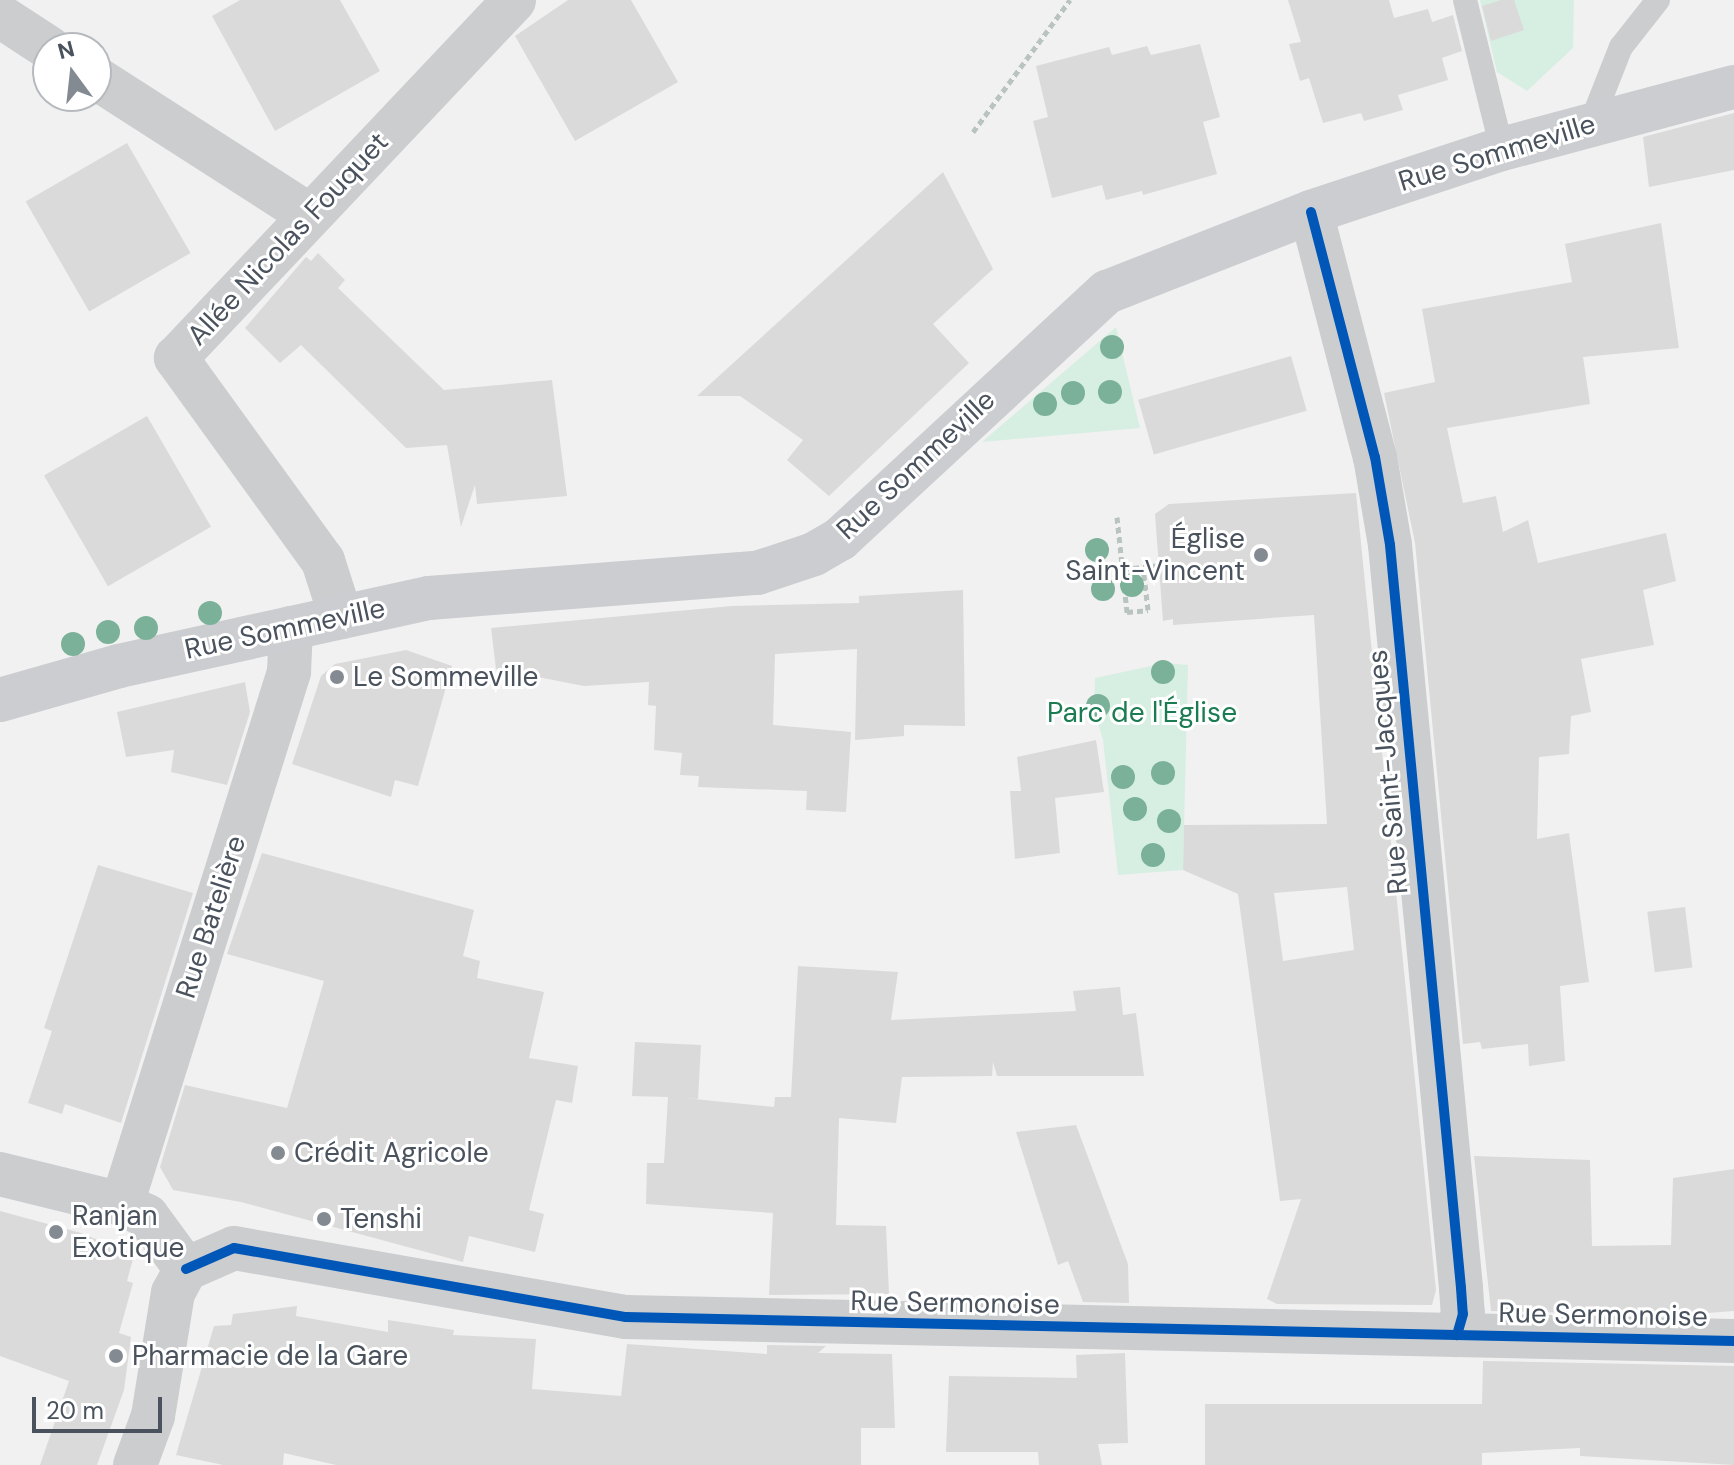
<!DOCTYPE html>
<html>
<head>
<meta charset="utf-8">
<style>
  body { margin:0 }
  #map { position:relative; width:1734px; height:1465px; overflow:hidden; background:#f1f1f1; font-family:"DM Sans",sans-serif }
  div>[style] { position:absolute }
  .green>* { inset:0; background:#d7efe2 }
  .building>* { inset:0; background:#dadadb; transform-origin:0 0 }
  .path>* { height:5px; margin-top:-2.5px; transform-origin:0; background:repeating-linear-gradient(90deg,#b9c4c1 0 6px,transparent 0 10px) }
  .service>* { height:24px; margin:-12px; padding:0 12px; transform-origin:12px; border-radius:12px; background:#cbcdcf }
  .minor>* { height:44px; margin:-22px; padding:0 22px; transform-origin:22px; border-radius:22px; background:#cbcdcf }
  .tertiary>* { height:44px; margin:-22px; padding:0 22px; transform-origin:22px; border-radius:22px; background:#cbcdcf }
  .secondary>* { height:44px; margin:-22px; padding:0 22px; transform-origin:22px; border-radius:22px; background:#cccdd0 }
  .cycleway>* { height:10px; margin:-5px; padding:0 5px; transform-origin:5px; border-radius:5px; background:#0057b8 }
  .trees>* { width:24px; height:24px; margin:-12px; border-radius:50%; background:#7bb199 }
  .dots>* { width:22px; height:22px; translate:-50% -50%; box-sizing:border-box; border:4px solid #fff; border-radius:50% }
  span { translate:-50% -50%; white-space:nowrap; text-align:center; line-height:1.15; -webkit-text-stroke:6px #fff; paint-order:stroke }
  .street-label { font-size:28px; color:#49525d }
  .poi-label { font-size:28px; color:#49525d }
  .right { translate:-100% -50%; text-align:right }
  .left { translate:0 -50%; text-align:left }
  .park-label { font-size:28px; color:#1b7c51 }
  .north { position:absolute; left:32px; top:32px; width:80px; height:80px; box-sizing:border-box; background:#fff; border:2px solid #b6babe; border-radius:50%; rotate:345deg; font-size:22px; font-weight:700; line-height:32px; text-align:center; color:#49525d }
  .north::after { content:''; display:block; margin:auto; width:28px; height:36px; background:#848a91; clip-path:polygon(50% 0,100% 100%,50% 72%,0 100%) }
  .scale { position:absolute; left:32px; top:1397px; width:130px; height:36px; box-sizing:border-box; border:4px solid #49525d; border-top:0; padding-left:10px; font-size:24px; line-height:28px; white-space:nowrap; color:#49525d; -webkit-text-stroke:6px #fff; paint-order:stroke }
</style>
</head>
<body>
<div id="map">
  <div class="green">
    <div style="clip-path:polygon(1480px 0,1574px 0,1573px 48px,1527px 91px,1497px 72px)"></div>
    <div style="clip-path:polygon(1116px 327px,1140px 428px,982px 442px)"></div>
    <div style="clip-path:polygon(1165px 663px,1188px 665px,1183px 870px,1118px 875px,1103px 740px,1094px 710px,1095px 678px)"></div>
  </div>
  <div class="building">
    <div style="clip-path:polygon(240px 0,340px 0,380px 71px,275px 131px,212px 16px)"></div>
    <div style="clip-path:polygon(568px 0,631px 0,678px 82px,575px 141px,515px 36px)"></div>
    <div style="clip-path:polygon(1288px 0,1389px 0,1394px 18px,1428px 9px,1432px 22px,1453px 15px,1462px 51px,1442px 58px,1448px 80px,1398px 95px,1403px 110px,1364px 121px,1361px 113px,1323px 123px,1309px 78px,1300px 81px,1289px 44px,1301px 42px)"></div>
    <div style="clip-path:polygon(1501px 0,1514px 0,1524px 30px,1491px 41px,1482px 6px)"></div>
    <div style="clip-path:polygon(1200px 44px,1220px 117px,1203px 122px,1217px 174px,1143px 195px,1142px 191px,1106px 200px,1102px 185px,1052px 198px,1033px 121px,1048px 117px,1036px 66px,1109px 47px,1112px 55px,1147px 46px,1151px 55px)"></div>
    <div style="clip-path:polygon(1734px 113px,1734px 170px,1649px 187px,1643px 137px)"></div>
    <div style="left:127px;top:143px;width:127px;height:117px;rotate:60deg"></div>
    <div style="clip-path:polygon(943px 172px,993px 269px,933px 324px,969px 363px,829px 496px,787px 460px,803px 440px,740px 396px,697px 396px)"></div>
    <div style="clip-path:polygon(1661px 223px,1679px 348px,1583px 357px,1590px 404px,1447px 428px,1463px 503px,1496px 496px,1503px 532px,1528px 520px,1538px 563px,1666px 533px,1676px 581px,1643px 590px,1654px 645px,1581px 659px,1591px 712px,1571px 716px,1569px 754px,1539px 757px,1537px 839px,1569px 833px,1589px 982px,1560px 986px,1565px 1061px,1529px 1066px,1528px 1044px,1482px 1049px,1480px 1042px,1463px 1044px,1415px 543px,1384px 393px,1435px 382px,1422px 309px,1572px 282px,1565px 244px)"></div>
    <div style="clip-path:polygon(318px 253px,345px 280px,338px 288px,444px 390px,552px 380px,567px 496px,477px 504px,475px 485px,461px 527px,447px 445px,406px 448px,301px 345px,280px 363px,245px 328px,306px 257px,311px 261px)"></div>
    <div style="left:1291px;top:356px;width:57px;height:159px;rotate:74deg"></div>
    <div style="left:147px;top:416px;width:128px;height:119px;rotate:60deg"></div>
    <div style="clip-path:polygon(evenodd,1356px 493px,1436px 1290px,1432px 1305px,1277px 1304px,1267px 1299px,1301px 1199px,1280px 1201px,1238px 894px,1183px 870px,1184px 825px,1327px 824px,1314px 615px,1173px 625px,1173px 619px,1163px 621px,1155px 514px,1169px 504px,1356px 493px,1347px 887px,1354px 950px,1283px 961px,1274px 893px,1347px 887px)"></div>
    <div style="clip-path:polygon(963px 590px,965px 726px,904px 725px,904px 736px,855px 740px,857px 649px,775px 654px,773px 725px,851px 732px,846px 812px,806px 810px,807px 791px,698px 787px,699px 776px,680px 775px,682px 753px,654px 750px,656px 706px,648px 705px,649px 682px,584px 686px,496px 669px,491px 628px,732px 606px,859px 603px,859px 596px)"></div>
    <div style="clip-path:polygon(406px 650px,452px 666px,418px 786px,395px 780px,391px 797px,292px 764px,321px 676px,335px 664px)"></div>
    <div style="clip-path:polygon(245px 682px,250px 712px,227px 785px,171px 772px,174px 750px,126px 757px,117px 712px)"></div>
    <div style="clip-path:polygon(1096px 740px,1104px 792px,1055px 798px,1060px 853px,1015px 859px,1010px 791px,1021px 791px,1017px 757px)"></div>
    <div style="clip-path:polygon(262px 853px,474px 910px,463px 956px,480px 961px,477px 978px,544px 992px,529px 1058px,578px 1066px,572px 1103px,556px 1100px,529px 1210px,544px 1214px,535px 1252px,469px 1236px,463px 1262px,241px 1202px,173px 1190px,160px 1167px,185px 1085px,287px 1108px,324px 981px,227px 954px)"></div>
    <div style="clip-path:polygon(98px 865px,193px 893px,121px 1123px,65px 1104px,62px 1114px,28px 1103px,52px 1031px,44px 1028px)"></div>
    <div style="left:1685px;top:907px;width:61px;height:38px;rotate:83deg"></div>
    <div style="clip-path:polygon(798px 966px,898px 972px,891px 1020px,1076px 1011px,1073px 991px,1120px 987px,1123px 1015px,1136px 1013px,1144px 1076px,997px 1076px,993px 1062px,992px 1076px,902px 1077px,896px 1123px,839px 1118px,836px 1225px,886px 1226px,889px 1294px,769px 1295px,773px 1213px,646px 1204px,647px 1163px,664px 1163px,668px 1097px,632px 1096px,635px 1042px,701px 1045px,698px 1099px,684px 1098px,774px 1107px,775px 1097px,791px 1097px)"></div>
    <div style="clip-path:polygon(1076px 1125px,1128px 1264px,1129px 1303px,1083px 1302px,1068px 1261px,1058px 1265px,1016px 1132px)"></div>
    <div style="clip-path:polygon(1474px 1156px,1590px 1160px,1592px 1246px,1671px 1245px,1673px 1178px,1734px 1169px,1734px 1311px,1681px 1315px,1491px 1311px)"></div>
    <div style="clip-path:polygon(0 1211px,81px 1233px,134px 1255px,127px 1281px,133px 1283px,119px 1333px,131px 1337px,124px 1390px,97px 1465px,40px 1465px,69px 1381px,0 1356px)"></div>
    <div style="clip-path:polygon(297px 1306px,296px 1316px,388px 1332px,388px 1320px,454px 1330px,453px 1335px,536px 1339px,532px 1389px,621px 1396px,627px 1344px,767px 1354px,767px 1345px,826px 1346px,818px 1353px,892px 1354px,895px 1428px,861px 1428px,861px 1465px,336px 1465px,284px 1453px,283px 1465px,223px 1465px,176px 1455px,214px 1326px,231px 1325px,233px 1314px)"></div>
    <div style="clip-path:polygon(1125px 1353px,1128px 1443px,1098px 1444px,1102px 1465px,1039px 1465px,1038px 1452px,946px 1452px,949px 1376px,1077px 1378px,1076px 1355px)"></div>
    <div style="clip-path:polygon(1483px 1361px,1734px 1366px,1734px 1465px,1580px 1456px,1580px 1448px,1482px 1453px,1482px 1465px,1205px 1465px,1205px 1404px,1482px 1404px)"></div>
  </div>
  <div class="path">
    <div style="left:973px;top:132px;width:164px;rotate:-53.7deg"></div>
    <div style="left:1117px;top:517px;width:96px;rotate:84deg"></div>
    <div style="left:1127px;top:612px;width:21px;rotate:-5deg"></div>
    <div style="left:1148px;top:610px;width:43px;rotate:-96.6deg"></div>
    <div style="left:1123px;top:569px;width:36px;rotate:-6deg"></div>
  </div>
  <div class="service">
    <div style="left:1465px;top:0;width:154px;rotate:76.1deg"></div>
    <div style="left:1591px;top:123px;width:82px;rotate:-68.5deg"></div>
    <div style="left:1621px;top:47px;width:60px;rotate:-51.8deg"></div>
  </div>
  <div class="minor">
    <div style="left:0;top:16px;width:59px;rotate:33.1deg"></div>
    <div style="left:96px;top:78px;width:252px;rotate:32.7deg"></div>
    <div style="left:1311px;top:212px;width:253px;rotate:75.4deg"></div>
    <div style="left:1375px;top:457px;width:89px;rotate:80.3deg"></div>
    <div style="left:1390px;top:545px;width:746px;rotate:84.54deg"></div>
    <div style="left:1461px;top:1288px;width:26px;rotate:86deg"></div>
    <div style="left:1463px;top:1314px;width:22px;rotate:106deg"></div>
    <div style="left:341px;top:617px;width:59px;rotate:-107.8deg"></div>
    <div style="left:323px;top:561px;width:251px;rotate:-125.9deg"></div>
    <div style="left:176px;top:358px;width:492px;rotate:-46.6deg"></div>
    <div style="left:122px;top:1204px;width:558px;rotate:-72.57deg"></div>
    <div style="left:289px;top:672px;width:44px;rotate:-87.4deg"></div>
    <div style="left:135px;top:1465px;width:52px;rotate:-69.8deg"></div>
    <div style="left:153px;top:1416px;width:125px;rotate:-80.8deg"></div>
    <div style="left:173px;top:1293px;width:27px;rotate:-62deg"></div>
  </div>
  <div class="tertiary">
    <div style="left:0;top:1174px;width:126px;rotate:13.8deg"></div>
    <div style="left:122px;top:1204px;width:28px;rotate:26deg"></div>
    <div style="left:147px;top:1216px;width:66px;rotate:53.7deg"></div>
    <div style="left:186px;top:1269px;width:52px;rotate:-23.6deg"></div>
    <div style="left:234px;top:1248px;width:398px;rotate:10deg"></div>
    <div style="left:626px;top:1317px;width:1108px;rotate:1.24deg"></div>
  </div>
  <div class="secondary">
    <div style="left:0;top:700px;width:124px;rotate:-15.9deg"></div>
    <div style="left:119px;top:666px;width:317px;rotate:-12.4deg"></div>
    <div style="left:429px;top:598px;width:329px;rotate:-4.4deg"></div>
    <div style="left:757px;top:573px;width:60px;rotate:-18.4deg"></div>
    <div style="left:814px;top:554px;width:30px;rotate:-30deg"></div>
    <div style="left:840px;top:539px;width:364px;rotate:-42.8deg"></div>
    <div style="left:1107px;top:292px;width:219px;rotate:-21.4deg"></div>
    <div style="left:1311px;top:212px;width:201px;rotate:-18.3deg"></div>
    <div style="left:1502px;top:149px;width:240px;rotate:-15deg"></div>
  </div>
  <div class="cycleway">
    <div style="left:1311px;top:212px;width:253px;rotate:75.4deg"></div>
    <div style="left:1375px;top:457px;width:89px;rotate:80.3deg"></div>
    <div style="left:1390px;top:545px;width:746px;rotate:84.54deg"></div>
    <div style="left:1461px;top:1288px;width:26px;rotate:86deg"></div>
    <div style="left:1463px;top:1314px;width:22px;rotate:106deg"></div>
    <div style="left:186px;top:1269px;width:52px;rotate:-23.6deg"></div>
    <div style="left:234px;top:1248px;width:398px;rotate:10deg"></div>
    <div style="left:626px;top:1317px;width:1108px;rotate:1.24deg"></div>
  </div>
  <div class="trees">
    <div style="left:1112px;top:347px"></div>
    <div style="left:1110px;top:392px"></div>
    <div style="left:1073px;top:393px"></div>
    <div style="left:1045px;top:404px"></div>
    <div style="left:1097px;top:550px"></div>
    <div style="left:1132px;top:585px"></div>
    <div style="left:1103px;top:589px"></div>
    <div style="left:210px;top:613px"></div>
    <div style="left:146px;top:628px"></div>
    <div style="left:108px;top:632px"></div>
    <div style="left:73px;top:644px"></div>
    <div style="left:1163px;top:672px"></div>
    <div style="left:1098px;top:706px"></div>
    <div style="left:1163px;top:773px"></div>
    <div style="left:1123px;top:777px"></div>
    <div style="left:1135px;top:809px"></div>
    <div style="left:1169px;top:821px"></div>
    <div style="left:1153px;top:855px"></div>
  </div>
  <div class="dots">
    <div style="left:1261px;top:555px;background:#848a91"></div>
    <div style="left:337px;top:677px;background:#848a91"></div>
    <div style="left:278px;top:1153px;background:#848a91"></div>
    <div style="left:324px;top:1219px;background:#848a91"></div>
    <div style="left:56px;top:1232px;background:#848a91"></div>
    <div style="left:116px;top:1356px;background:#848a91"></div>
  </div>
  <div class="street-label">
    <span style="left:1497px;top:153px;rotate:-17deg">Rue Sommeville</span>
    <span style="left:288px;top:239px;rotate:-47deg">Allée Nicolas Fouquet</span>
    <span style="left:916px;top:465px;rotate:-43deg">Rue Sommeville</span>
    <span style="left:285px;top:629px;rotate:-12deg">Rue Sommeville</span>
    <span style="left:1388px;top:772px;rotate:-95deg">Rue Saint-Jacques</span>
    <span style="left:211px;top:917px;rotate:-72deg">Rue Batelière</span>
    <span style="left:955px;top:1303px;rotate:1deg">Rue Sermonoise</span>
    <span style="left:1603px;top:1315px;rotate:1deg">Rue Sermonoise</span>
  </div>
  <div class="poi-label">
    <span class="right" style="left:1245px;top:555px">Église<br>Saint-Vincent</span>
    <span class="left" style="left:353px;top:677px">Le Sommeville</span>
    <span class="left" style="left:294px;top:1153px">Crédit Agricole</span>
    <span class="left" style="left:72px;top:1232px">Ranjan<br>Exotique</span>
    <span class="left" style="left:340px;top:1219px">Tenshi</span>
    <span class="left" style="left:132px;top:1356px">Pharmacie de la Gare</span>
  </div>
  <div class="park-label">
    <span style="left:1142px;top:713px">Parc de l'Église</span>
  </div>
  <div class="north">N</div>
  <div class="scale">20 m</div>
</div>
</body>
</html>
